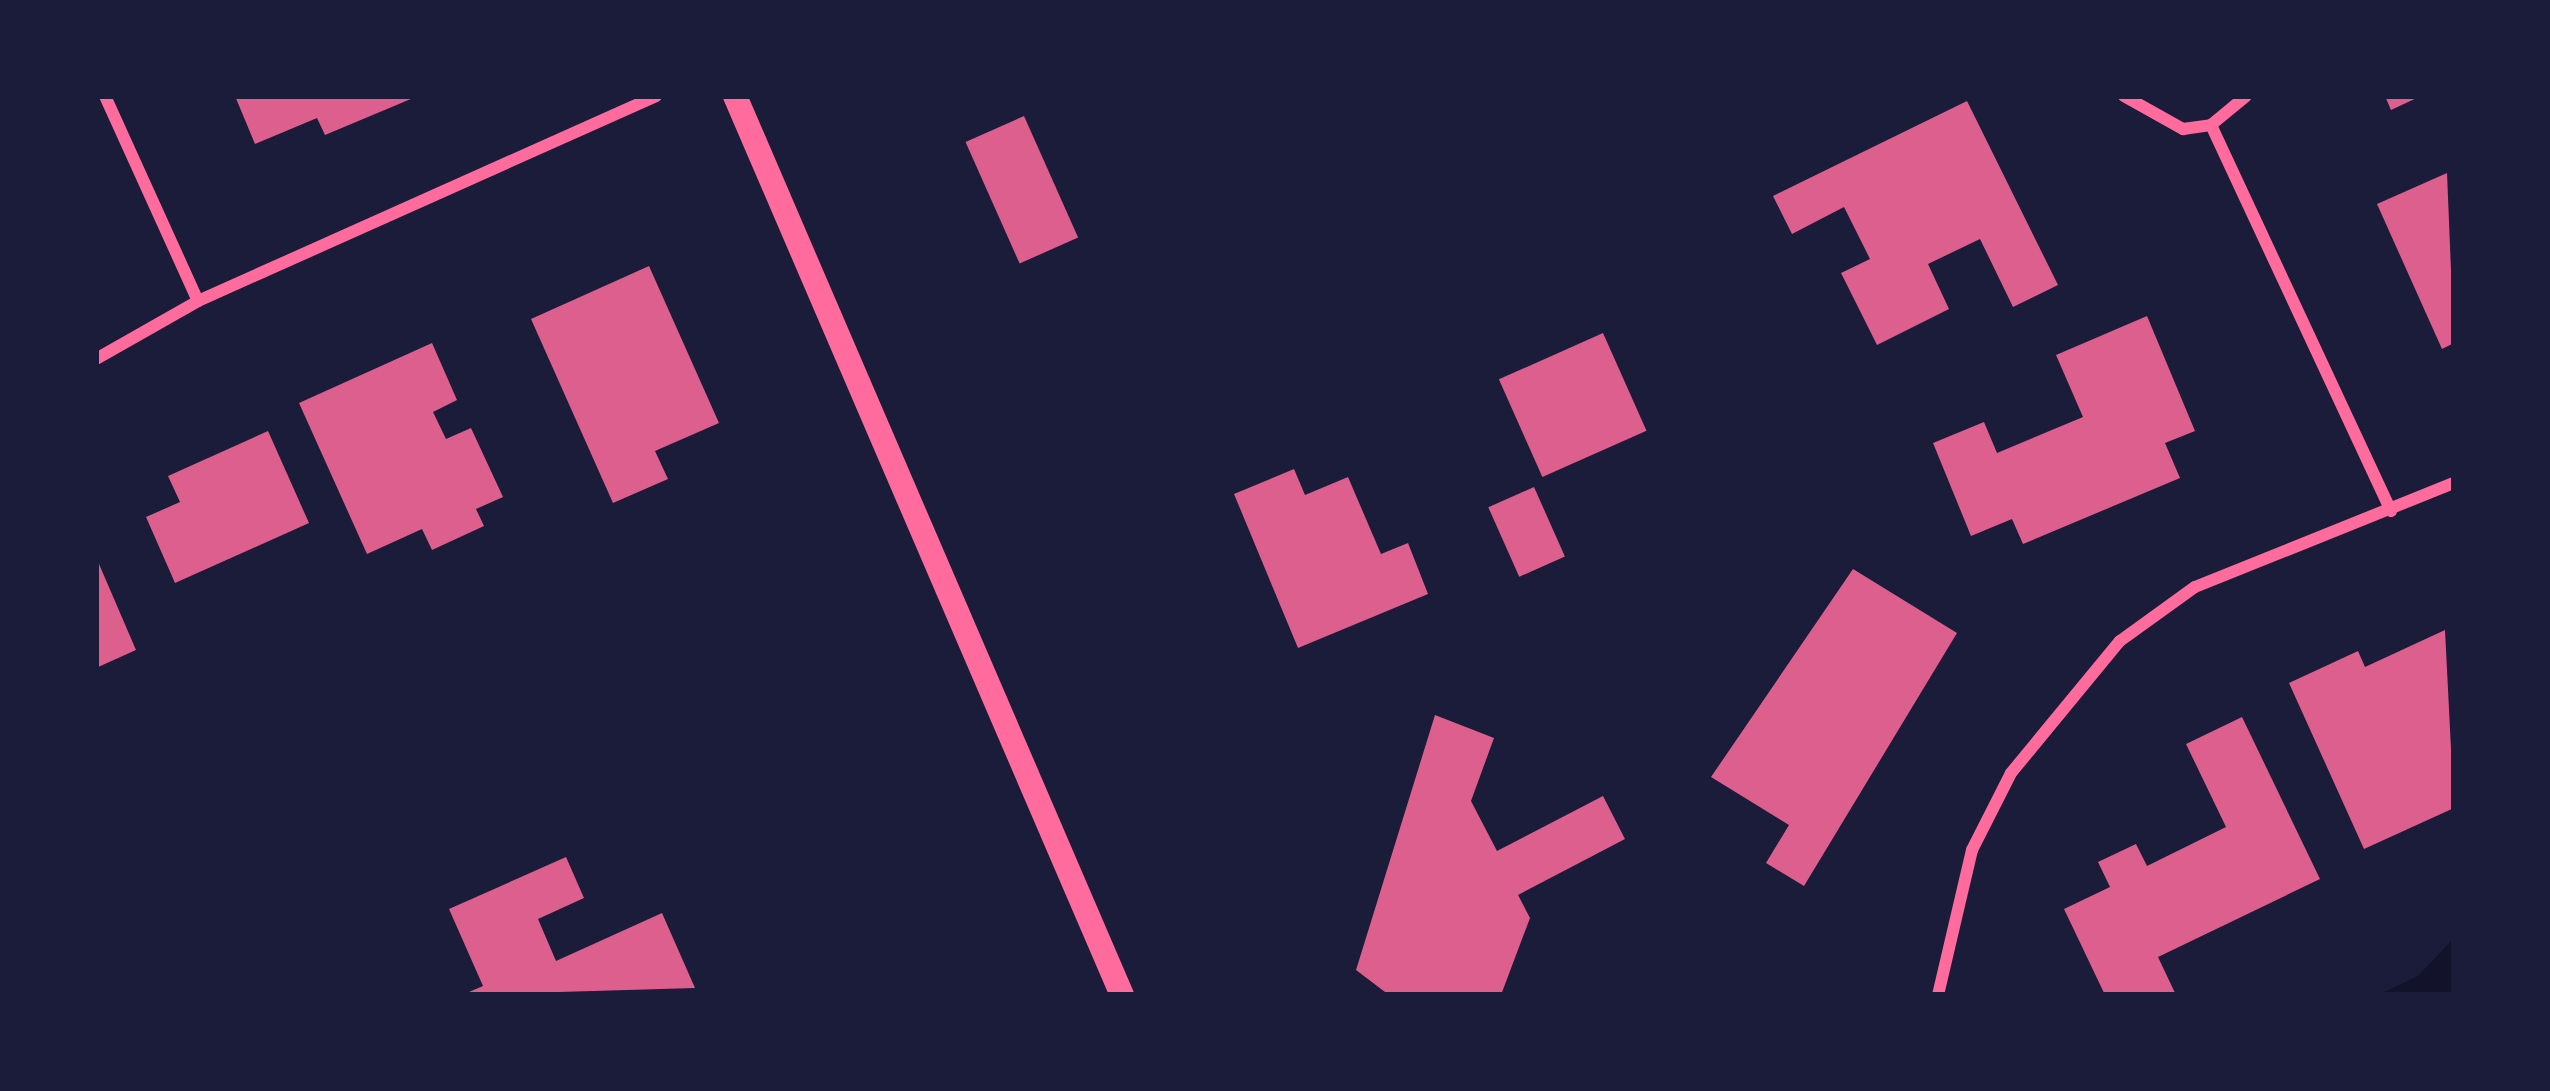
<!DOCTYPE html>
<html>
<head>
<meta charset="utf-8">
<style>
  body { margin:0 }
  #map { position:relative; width:2550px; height:1091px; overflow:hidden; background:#1b1b3a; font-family:Lato,sans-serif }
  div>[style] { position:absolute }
  .water>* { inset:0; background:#12122b }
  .building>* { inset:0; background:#dd5f8e; transform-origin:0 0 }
  .minor>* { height:12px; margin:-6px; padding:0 6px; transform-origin:6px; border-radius:6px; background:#ff6b9d }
  .secondary>* { height:24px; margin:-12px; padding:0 12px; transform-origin:12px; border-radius:12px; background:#ff6b9d }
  span { translate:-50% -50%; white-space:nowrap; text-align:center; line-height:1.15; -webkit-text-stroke:12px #1b1b3a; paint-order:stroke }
  .frame { position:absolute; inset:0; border:99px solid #1b1b3a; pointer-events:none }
</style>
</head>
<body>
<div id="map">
  <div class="water">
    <div style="clip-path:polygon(2454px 938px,2454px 995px,2378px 995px,2418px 976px)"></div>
  </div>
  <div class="building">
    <div style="clip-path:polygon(235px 96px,418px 96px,325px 135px,317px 118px,255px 144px)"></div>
    <div style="clip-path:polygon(2385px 96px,2421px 96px,2391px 110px)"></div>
    <div style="clip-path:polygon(1967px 101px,2058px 285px,2013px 307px,1980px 239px,1928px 264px,1949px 309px,1877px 345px,1841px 273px,1870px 259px,1844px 207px,1792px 234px,1773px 196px)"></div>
    <div style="left:1024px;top:116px;width:133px;height:64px;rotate:66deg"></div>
    <div style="clip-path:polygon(2447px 173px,2454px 343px,2442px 349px,2377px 204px)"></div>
    <div style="clip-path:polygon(649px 266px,719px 423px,655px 451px,668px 479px,613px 503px,531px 319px)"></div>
    <div style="clip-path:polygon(2147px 316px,2195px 431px,2165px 443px,2180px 478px,2023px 544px,2012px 519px,1971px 536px,1933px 443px,1984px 422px,1997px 453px,2083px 417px,2056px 355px)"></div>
    <div style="left:1603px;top:333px;width:107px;height:114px;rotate:66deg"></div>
    <div style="clip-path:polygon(432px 343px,457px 400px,433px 412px,446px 439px,471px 428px,503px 497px,476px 509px,484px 526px,432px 550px,422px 529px,367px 554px,299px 403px)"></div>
    <div style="clip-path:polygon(268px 431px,309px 523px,175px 583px,146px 517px,180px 502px,168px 476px)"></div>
    <div style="clip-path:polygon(1294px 469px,1305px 495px,1348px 477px,1381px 554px,1408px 543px,1428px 594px,1298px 648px,1234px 494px)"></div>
    <div style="left:1534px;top:487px;width:76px;height:50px;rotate:66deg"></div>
    <div style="clip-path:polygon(96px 557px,136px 650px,96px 668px)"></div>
    <div style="clip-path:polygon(1853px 569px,1957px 633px,1804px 886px,1766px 863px,1789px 825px,1711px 777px)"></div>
    <div style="clip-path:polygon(2445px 630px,2454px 808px,2364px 849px,2289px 683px,2358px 651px,2365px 667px)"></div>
    <div style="clip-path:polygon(1435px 715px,1494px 738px,1471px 801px,1497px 851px,1603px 796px,1625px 839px,1518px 895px,1530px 918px,1501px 995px,1389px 995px,1356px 970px)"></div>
    <div style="clip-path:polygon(2242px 717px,2320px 879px,2158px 957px,2176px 995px,2105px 995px,2064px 909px,2110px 887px,2098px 862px,2136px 844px,2147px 866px,2226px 827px,2186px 744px)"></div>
    <div style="clip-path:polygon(566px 857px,584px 898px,538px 919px,556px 961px,662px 913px,695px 988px,462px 995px,483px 986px,449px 909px)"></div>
  </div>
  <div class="minor">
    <div style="left:105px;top:96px;width:225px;rotate:65.6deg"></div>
    <div style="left:2124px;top:96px;width:68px;rotate:29.2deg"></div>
    <div style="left:2183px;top:129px;width:28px;rotate:-8deg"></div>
    <div style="left:2211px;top:125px;width:45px;rotate:-39.6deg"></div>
    <div style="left:2211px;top:125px;width:426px;rotate:65deg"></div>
    <div style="left:96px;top:359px;width:117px;rotate:-29.6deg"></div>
    <div style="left:198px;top:301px;width:502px;rotate:-24.11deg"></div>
    <div style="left:1938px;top:995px;width:149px;rotate:-76.8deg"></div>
    <div style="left:1972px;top:850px;width:86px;rotate:-63.1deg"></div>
    <div style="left:2011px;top:773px;width:171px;rotate:-50.5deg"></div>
    <div style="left:2120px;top:641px;width:92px;rotate:-35.8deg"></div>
    <div style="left:2195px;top:587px;width:279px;rotate:-21.9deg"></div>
  </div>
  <div class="secondary">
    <div style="left:735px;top:96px;width:979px;rotate:66.71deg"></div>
  </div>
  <div class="frame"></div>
</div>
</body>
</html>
